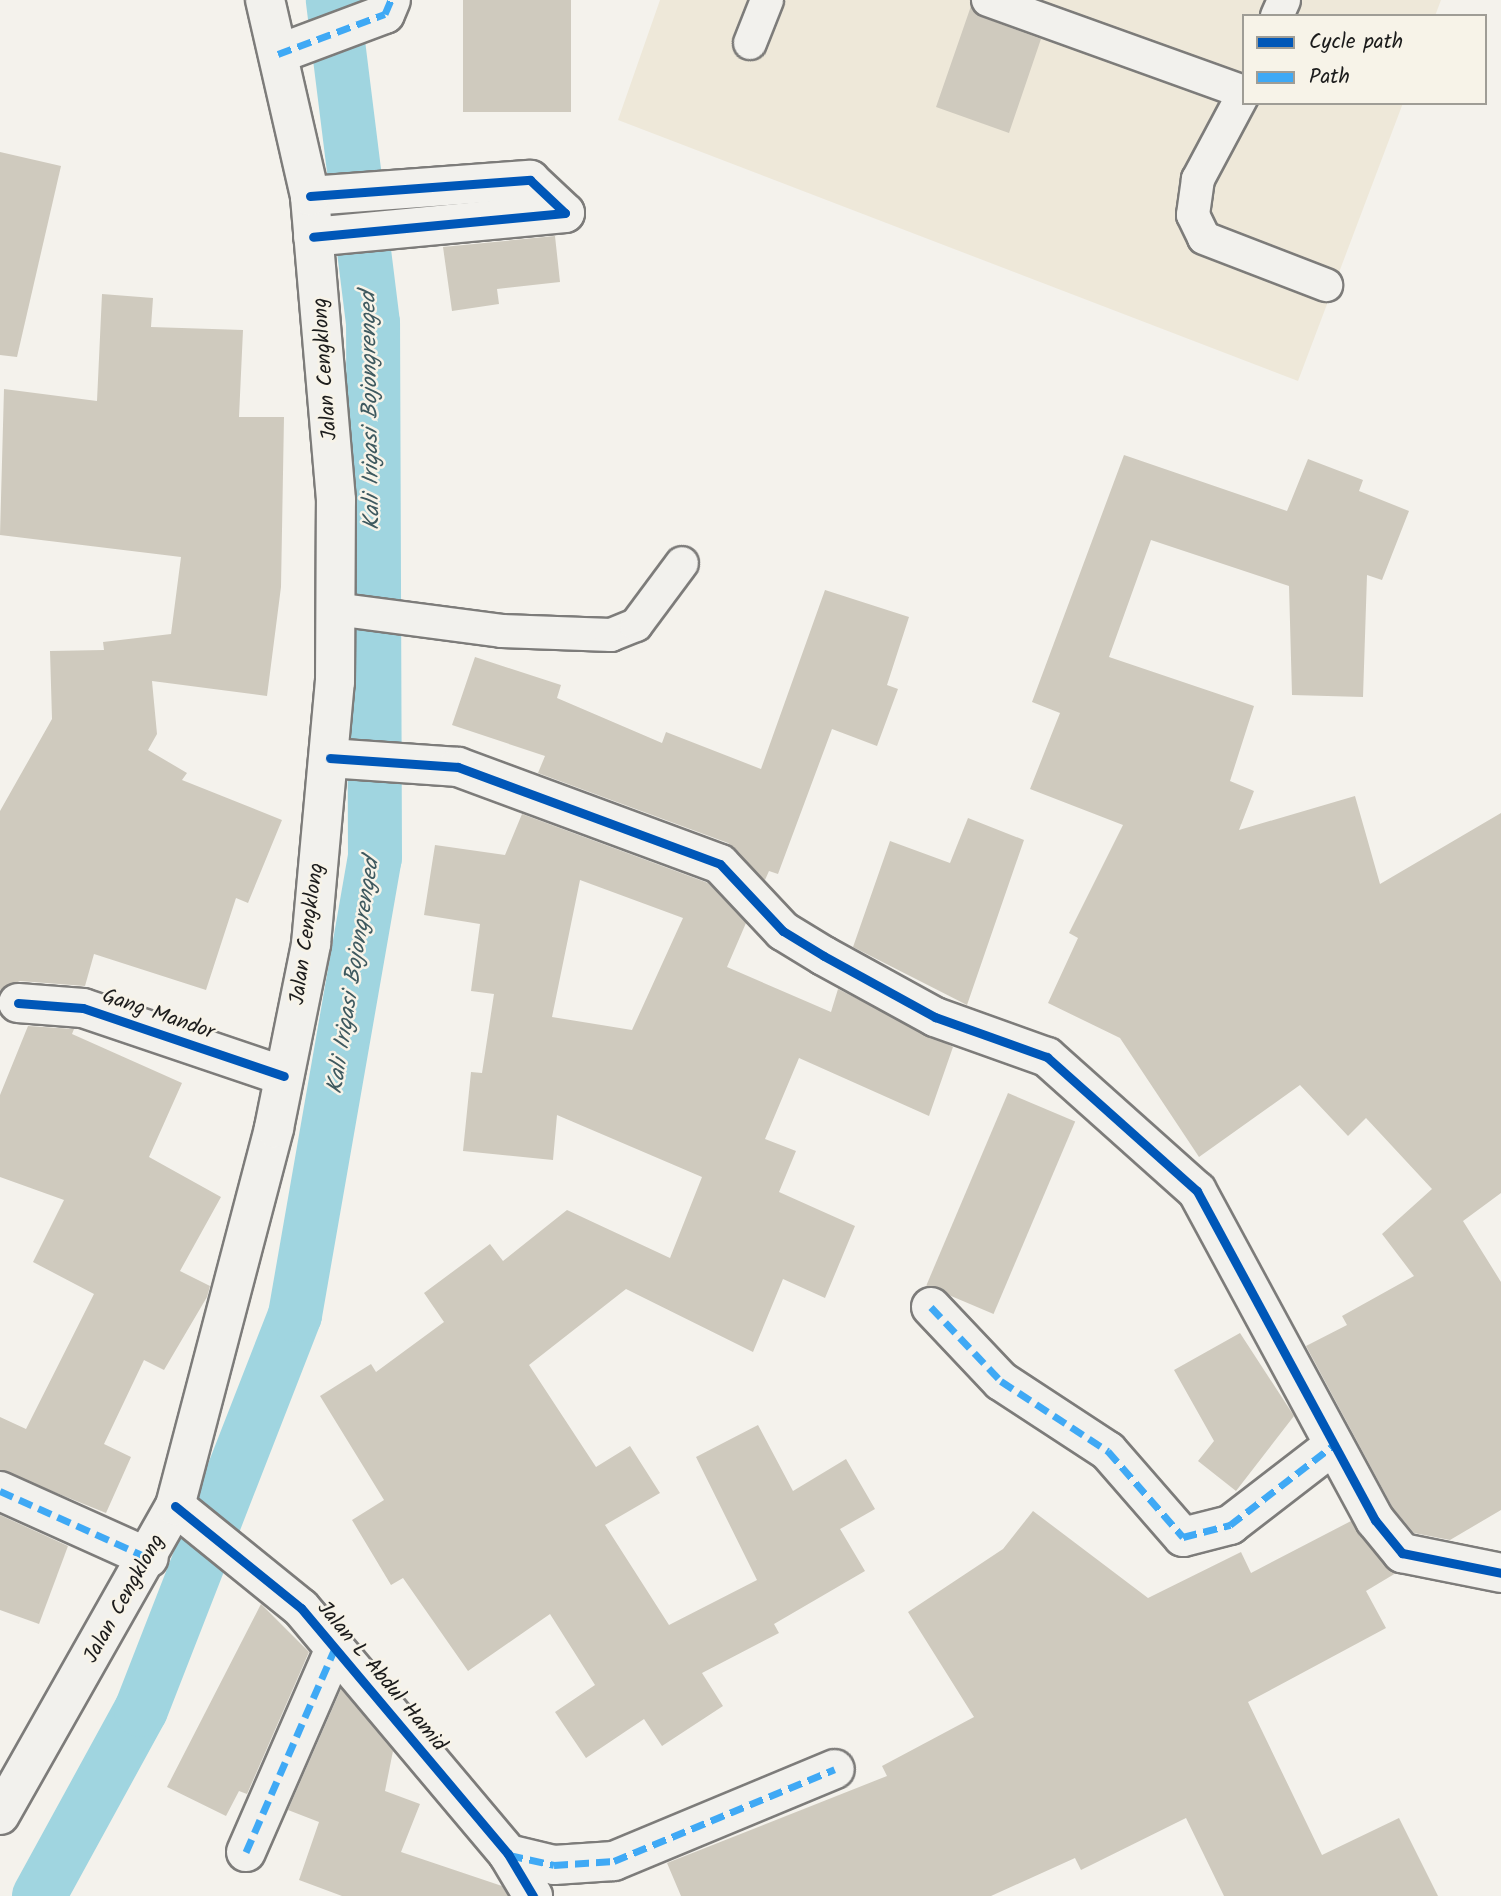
<!DOCTYPE html>
<html>
<head>
<meta charset="utf-8">
<style>
  body { margin:0 }
  #map { position:relative; width:1501px; height:1896px; overflow:hidden; background:#f4f2ec; font-family:Kalam,sans-serif }
  div>[style] { position:absolute }
  .built>* { inset:0; background:#eee8d9 }
  .canal>* { height:54px; margin:-27px; padding:0 27px; transform-origin:27px; border-radius:27px; background:#a0d5e0 }
  .building>* { inset:0; background:#cfcabe; transform-origin:0 0 }
  .roads { filter:drop-shadow(2px 0 #7d7c7a) drop-shadow(-2px 0 #7d7c7a) drop-shadow(0 2px #7d7c7a) drop-shadow(0 -2px #7d7c7a) }
  .service>* { height:32px; margin:-16px; padding:0 16px; transform-origin:16px; border-radius:16px; background:#f2f1ed }
  .minor>* { height:38px; margin:-19px; padding:0 19px; transform-origin:19px; border-radius:19px; background:#f2f1ed }
  .secondary>* { height:38px; margin:-19px; padding:0 19px; transform-origin:19px; border-radius:19px; background:#f2f1ed }
  .quiet>* { height:7px; margin-top:-3.5px; transform-origin:0; background:repeating-linear-gradient(90deg,#3fa9f5 0 14px,transparent 0 21px) }
  .cycleway>* { height:9px; margin:-4.5px; padding:0 4.5px; transform-origin:4.5px; border-radius:4.5px; background:#0057b8 }
  span { translate:-50% -50%; white-space:nowrap; text-align:center; line-height:1.15; -webkit-text-stroke:5px #f7f3e8; paint-order:stroke }
  .street-label { font-size:21px; color:#1c1c1c }
  .water-label { font-size:23px; color:#3e595f; font-style:italic }
  .legend { position:absolute; left:1242px; top:14px; width:245px; height:91px; box-sizing:border-box; background:#f7f3e8; border:2px solid #9f9d96; margin:0; padding:9px 12px; list-style:none; font-size:21px; color:#1c1c1c }
  .legend li { display:flex; align-items:center; gap:14px; height:35px }
  .legend b { width:35px; border:2px solid #9f9d96 }
</style>
</head>
<body>
<div id="map">
  <div class="built">
    <div style="clip-path:polygon(660px 0,1441px 0,1435px 16px,1244px 16px,1244px 103px,1403px 103px,1298px 381px,618px 120px)"></div>
  </div>
  <div class="canal">
    <div style="left:39px;top:1896px;width:212px;rotate:-61.3deg"></div>
    <div style="left:141px;top:1710px;width:424px;rotate:-68.7deg"></div>
    <div style="left:295px;top:1315px;width:464px;rotate:-80.1deg"></div>
    <div style="left:375px;top:858px;width:535px;rotate:-90.21deg"></div>
    <div style="left:373px;top:323px;width:325px;rotate:-97.1deg"></div>
  </div>
  <div class="building">
    <div style="left:463px;top:0;width:108px;height:112px"></div>
    <div style="clip-path:polygon(971px 6px,982px 17px,1041px 39px,1009px 133px,936px 107px)"></div>
    <div style="clip-path:polygon(0 152px,61px 166px,17px 357px,0 355px)"></div>
    <div style="clip-path:polygon(555px 236px,560px 282px,497px 289px,499px 304px,452px 311px,443px 247px)"></div>
    <div style="clip-path:polygon(102px 294px,153px 298px,151px 327px,243px 330px,239px 417px,284px 417px,281px 587px,267px 696px,152px 681px,157px 734px,148px 750px,187px 773px,182px 780px,282px 820px,248px 903px,236px 898px,206px 990px,94px 954px,85px 986px,20px 981px,0 990px,0 811px,52px 719px,50px 651px,104px 650px,103px 642px,171px 634px,181px 557px,0 535px,4px 389px,97px 401px)"></div>
    <div style="clip-path:polygon(1124px 455px,1287px 511px,1308px 459px,1363px 480px,1359px 491px,1409px 511px,1382px 580px,1367px 575px,1363px 697px,1292px 695px,1289px 586px,1151px 540px,1109px 657px,1254px 706px,1230px 781px,1254px 791px,1239px 830px,1355px 796px,1380px 884px,1501px 813px,1501px 1193px,1463px 1221px,1501px 1282px,1501px 1510px,1450px 1540px,1414px 1533px,1393px 1508px,1306px 1346px,1347px 1325px,1342px 1316px,1414px 1276px,1382px 1234px,1432px 1189px,1366px 1118px,1348px 1136px,1300px 1085px,1199px 1157px,1120px 1038px,1048px 1003px,1078px 938px,1069px 933px,1123px 825px,1030px 789px,1060px 713px,1032px 702px)"></div>
    <div style="clip-path:polygon(825px 590px,909px 617px,887px 685px,898px 689px,877px 746px,832px 729px,778px 874px,769px 871px,765px 880px,728px 843px,538px 773px,545px 756px,452px 725px,475px 657px,561px 685px,557px 698px,662px 743px,666px 732px,761px 769px)"></div>
    <div style="clip-path:polygon(evenodd,522px 814px,708px 883px,746px 923px,727px 967px,831px 1012px,838px 989px,953px 1047px,929px 1116px,799px 1058px,765px 1139px,796px 1151px,779px 1192px,855px 1226px,825px 1298px,783px 1279px,753px 1352px,626px 1289px,529px 1365px,596px 1467px,630px 1446px,660px 1493px,605px 1525px,669px 1625px,757px 1580px,696px 1457px,758px 1425px,793px 1491px,846px 1459px,875px 1509px,840px 1529px,865px 1571px,774px 1624px,779px 1633px,702px 1673px,723px 1706px,662px 1746px,644px 1719px,586px 1758px,555px 1712px,595px 1685px,550px 1614px,468px 1671px,403px 1578px,391px 1585px,352px 1520px,384px 1500px,320px 1396px,371px 1364px,376px 1372px,444px 1322px,424px 1293px,490px 1244px,503px 1261px,567px 1210px,670px 1258px,702px 1177px,557px 1115px,553px 1160px,463px 1151px,471px 1072px,482px 1073px,494px 994px,471px 991px,480px 924px,424px 915px,435px 845px,505px 855px,522px 814px,580px 880px,683px 918px,632px 1030px,552px 1017px,580px 880px)"></div>
    <div style="clip-path:polygon(968px 818px,1024px 840px,967px 1005px,853px 947px,890px 841px,950px 863px)"></div>
    <div style="clip-path:polygon(28px 1026px,74px 1029px,72px 1034px,182px 1083px,149px 1157px,221px 1197px,180px 1271px,210px 1286px,207px 1297px,164px 1370px,144px 1360px,104px 1444px,131px 1457px,106px 1513px,0 1470px,0 1417px,26px 1429px,94px 1294px,33px 1262px,64px 1200px,0 1177px,0 1095px)"></div>
    <div style="left:1008px;top:1093px;width:73px;height:209px;rotate:23deg"></div>
    <div style="clip-path:polygon(1240px 1333px,1294px 1416px,1236px 1491px,1198px 1461px,1214px 1441px,1174px 1370px)"></div>
    <div style="clip-path:polygon(1033px 1511px,1148px 1598px,1241px 1552px,1251px 1573px,1351px 1521px,1396px 1573px,1366px 1591px,1386px 1628px,1248px 1702px,1322px 1855px,1399px 1818px,1438px 1896px,1224px 1896px,1186px 1818px,1081px 1870px,1075px 1858px,991px 1896px,681px 1896px,667px 1863px,887px 1776px,882px 1766px,974px 1717px,908px 1612px,1003px 1549px)"></div>
    <div style="clip-path:polygon(0 1515px,68px 1546px,39px 1624px,0 1610px)"></div>
    <div style="clip-path:polygon(261px 1604px,309px 1652px,247px 1794px,239px 1791px,226px 1816px,167px 1787px)"></div>
    <div style="clip-path:polygon(341px 1689px,393px 1751px,385px 1791px,420px 1804px,401px 1852px,502px 1886px,508px 1896px,342px 1896px,299px 1880px,319px 1822px,288px 1810px)"></div>
  </div>
  <div class="roads">
    <div class="service">
      <div style="left:988px;top:0;width:272px;rotate:19.8deg"></div>
      <div style="left:1277px;top:16px;width:17px;rotate:-66deg"></div>
      <div style="left:750px;top:43px;width:46px;rotate:-68.4deg"></div>
      <div style="left:1244px;top:93px;width:98px;rotate:118.1deg"></div>
      <div style="left:1198px;top:179px;width:36px;rotate:98deg"></div>
      <div style="left:1193px;top:215px;width:25px;rotate:64deg"></div>
      <div style="left:1204px;top:238px;width:131px;rotate:21.1deg"></div>
      <div style="left:335px;top:609px;width:168px;rotate:7.5deg"></div>
      <div style="left:502px;top:631px;width:109px;rotate:2.1deg"></div>
      <div style="left:611px;top:635px;width:27px;rotate:-22deg"></div>
      <div style="left:636px;top:625px;width:77px;rotate:-53.4deg"></div>
    </div>
    <div class="minor">
      <div style="left:278px;top:54px;width:114px;rotate:-20.5deg"></div>
      <div style="left:385px;top:14px;width:15px;rotate:-67deg"></div>
      <div style="left:310px;top:196px;width:221px;rotate:-4.2deg"></div>
      <div style="left:530px;top:180px;width:48px;rotate:43.3deg"></div>
      <div style="left:565px;top:213px;width:253px;rotate:174.6deg"></div>
      <div style="left:330px;top:758px;width:128px;rotate:4deg"></div>
      <div style="left:458px;top:767px;width:279px;rotate:20.3deg"></div>
      <div style="left:720px;top:864px;width:92px;rotate:46.8deg"></div>
      <div style="left:783px;top:931px;width:48px;rotate:31.4deg"></div>
      <div style="left:824px;top:956px;width:127px;rotate:28.8deg"></div>
      <div style="left:935px;top:1017px;width:119px;rotate:19.7deg"></div>
      <div style="left:1047px;top:1057px;width:201px;rotate:41.8deg"></div>
      <div style="left:1197px;top:1191px;width:374px;rotate:61.6deg"></div>
      <div style="left:1375px;top:1520px;width:43px;rotate:50.7deg"></div>
      <div style="left:1402px;top:1553px;width:101px;rotate:11.4deg"></div>
      <div style="left:18px;top:1003px;width:65px;rotate:4.4deg"></div>
      <div style="left:83px;top:1008px;width:212px;rotate:18.7deg"></div>
      <div style="left:931px;top:1307px;width:102px;rotate:46.6deg"></div>
      <div style="left:1001px;top:1381px;width:128px;rotate:33.2deg"></div>
      <div style="left:1108px;top:1451px;width:114px;rotate:48.9deg"></div>
      <div style="left:1183px;top:1537px;width:49px;rotate:-14.3deg"></div>
      <div style="left:1230px;top:1525px;width:131px;rotate:-37.6deg"></div>
      <div style="left:0;top:1491px;width:163px;rotate:24.2deg"></div>
      <div style="left:175px;top:1506px;width:162px;rotate:39deg"></div>
      <div style="left:301px;top:1608px;width:322px;rotate:49.9deg"></div>
      <div style="left:508px;top:1854px;width:49px;rotate:59.2deg"></div>
      <div style="left:246px;top:1852px;width:223px;rotate:-66.4deg"></div>
      <div style="left:508px;top:1854px;width:47px;rotate:13.4deg"></div>
      <div style="left:554px;top:1865px;width:60px;rotate:-3.8deg"></div>
      <div style="left:614px;top:1861px;width:239px;rotate:-22.6deg"></div>
    </div>
    <div class="secondary">
      <div style="left:0;top:1815px;width:355px;rotate:-60.5deg"></div>
      <div style="left:175px;top:1506px;width:391px;rotate:-75.3deg"></div>
      <div style="left:274px;top:1128px;width:188px;rotate:-78.6deg"></div>
      <div style="left:311px;top:944px;width:263px;rotate:-84.8deg"></div>
      <div style="left:335px;top:682px;width:182px;rotate:-89.7deg"></div>
      <div style="left:336px;top:500px;width:305px;rotate:-94.9deg"></div>
      <div style="left:310px;top:196px;width:201px;rotate:-102.9deg"></div>
    </div>
  </div>
  <div class="quiet">
    <div style="left:278px;top:54px;width:114px;rotate:-20.5deg"></div>
    <div style="left:385px;top:14px;width:15px;rotate:-67deg"></div>
    <div style="left:931px;top:1307px;width:102px;rotate:46.6deg"></div>
    <div style="left:1001px;top:1381px;width:128px;rotate:33.2deg"></div>
    <div style="left:1108px;top:1451px;width:114px;rotate:48.9deg"></div>
    <div style="left:1183px;top:1537px;width:49px;rotate:-14.3deg"></div>
    <div style="left:1230px;top:1525px;width:131px;rotate:-37.6deg"></div>
    <div style="left:0;top:1491px;width:163px;rotate:24.2deg"></div>
    <div style="left:246px;top:1852px;width:223px;rotate:-66.4deg"></div>
    <div style="left:509px;top:1855px;width:46px;rotate:12.5deg"></div>
    <div style="left:554px;top:1865px;width:60px;rotate:-3.8deg"></div>
    <div style="left:614px;top:1861px;width:239px;rotate:-22.6deg"></div>
  </div>
  <div class="cycleway">
    <div style="left:310px;top:196px;width:221px;rotate:-4.2deg"></div>
    <div style="left:530px;top:180px;width:48px;rotate:43.3deg"></div>
    <div style="left:565px;top:213px;width:253px;rotate:174.6deg"></div>
    <div style="left:330px;top:758px;width:128px;rotate:4deg"></div>
    <div style="left:458px;top:767px;width:279px;rotate:20.3deg"></div>
    <div style="left:720px;top:864px;width:92px;rotate:46.8deg"></div>
    <div style="left:783px;top:931px;width:48px;rotate:31.4deg"></div>
    <div style="left:824px;top:956px;width:127px;rotate:28.8deg"></div>
    <div style="left:935px;top:1017px;width:119px;rotate:19.7deg"></div>
    <div style="left:1047px;top:1057px;width:201px;rotate:41.8deg"></div>
    <div style="left:1197px;top:1191px;width:374px;rotate:61.6deg"></div>
    <div style="left:1375px;top:1520px;width:43px;rotate:50.7deg"></div>
    <div style="left:1402px;top:1553px;width:101px;rotate:11.4deg"></div>
    <div style="left:18px;top:1003px;width:65px;rotate:4.4deg"></div>
    <div style="left:83px;top:1008px;width:212px;rotate:18.7deg"></div>
    <div style="left:175px;top:1506px;width:162px;rotate:39deg"></div>
    <div style="left:301px;top:1608px;width:322px;rotate:49.9deg"></div>
    <div style="left:508px;top:1854px;width:49px;rotate:59.2deg"></div>
  </div>
  <div class="street-label">
    <span style="left:326px;top:369px;rotate:-94deg">Jalan Cengklong</span>
    <span style="left:308px;top:934px;rotate:-82deg">Jalan Cengklong</span>
    <span style="left:158px;top:1015px;rotate:19deg">Gang Mandor</span>
    <span style="left:125px;top:1599px;rotate:-61deg">Jalan Cengklong</span>
    <span style="left:381px;top:1677px;rotate:50deg">Jalan L Abdul Hamid</span>
  </div>
  <div class="water-label">
    <span style="left:371px;top:411px;rotate:-91deg">Kali Irigasi Bojongrenged</span>
    <span style="left:354px;top:976px;rotate:-81deg">Kali Irigasi Bojongrenged</span>
  </div>
  <ul class="legend">
  <li><b style="height:9px;background:#0057b8"></b>Cycle path</li>
  <li><b style="height:9px;background:#3fa9f5"></b>Path</li>
  </ul>
</div>
</body>
</html>
